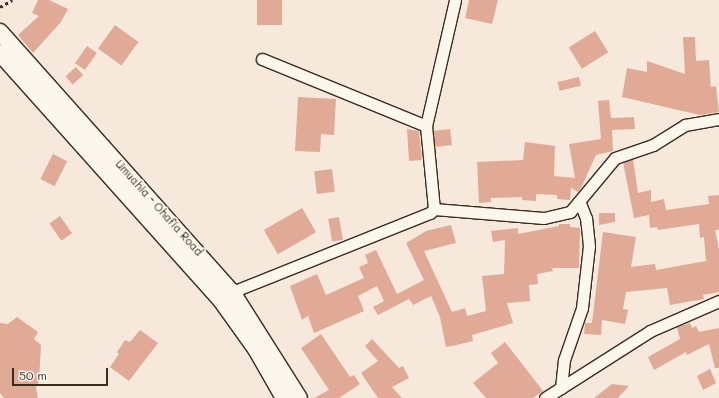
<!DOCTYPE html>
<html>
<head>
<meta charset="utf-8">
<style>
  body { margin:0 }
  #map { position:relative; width:719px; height:398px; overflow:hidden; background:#f6e8db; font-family:Mali,sans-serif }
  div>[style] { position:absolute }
  .building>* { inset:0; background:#e0aa96; transform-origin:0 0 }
  .path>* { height:2.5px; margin-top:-1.25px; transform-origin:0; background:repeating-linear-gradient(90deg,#3b2a1e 0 3px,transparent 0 6px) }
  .roads { filter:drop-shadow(1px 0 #3b2a1e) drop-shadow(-1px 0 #3b2a1e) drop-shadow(0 1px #3b2a1e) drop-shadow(0 -1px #3b2a1e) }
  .minor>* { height:11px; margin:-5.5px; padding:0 5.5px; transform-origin:5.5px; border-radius:5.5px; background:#fbf7ec }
  .secondary>* { height:16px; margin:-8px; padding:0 8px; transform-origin:8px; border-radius:8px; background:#fbf7ec }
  span { translate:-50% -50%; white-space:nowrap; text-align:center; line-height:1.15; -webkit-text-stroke:3.5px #fbf7ec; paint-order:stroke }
  .street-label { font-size:11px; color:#3b2a1e }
  .scale { position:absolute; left:12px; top:368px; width:96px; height:18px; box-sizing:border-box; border:2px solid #3b2a1e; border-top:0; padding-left:5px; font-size:12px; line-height:14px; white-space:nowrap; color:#3b2a1e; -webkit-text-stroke:3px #fbf7ec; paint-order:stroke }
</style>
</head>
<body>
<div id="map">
  <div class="building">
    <div style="clip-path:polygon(38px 0,49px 0,68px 9px,61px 22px,33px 53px,18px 35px,39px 16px,32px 13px)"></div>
    <div style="left:257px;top:0;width:25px;height:25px"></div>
    <div style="clip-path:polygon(469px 0,498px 0,492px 24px,465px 18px)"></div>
    <div style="left:115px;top:25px;width:29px;height:29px;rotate:36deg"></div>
    <div style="left:595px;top:31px;width:25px;height:31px;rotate:58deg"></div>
    <div style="clip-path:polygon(683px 37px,695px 37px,696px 61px,709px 60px,711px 87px,716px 86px,719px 112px,700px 115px,622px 97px,627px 68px,647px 72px,647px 61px,685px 74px)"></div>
    <div style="left:87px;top:46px;width:12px;height:21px;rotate:35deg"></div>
    <div style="left:76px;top:67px;width:11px;height:14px;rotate:49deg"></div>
    <div style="left:579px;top:77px;width:9px;height:22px;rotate:77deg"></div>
    <div style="clip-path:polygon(298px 97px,336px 99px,334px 135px,321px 134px,320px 152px,295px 151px)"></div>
    <div style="clip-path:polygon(609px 100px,611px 118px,634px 117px,635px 129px,612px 130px,613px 151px,596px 155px,581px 188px,578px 192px,571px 188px,570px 200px,557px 199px,557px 195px,536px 194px,536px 201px,522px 200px,522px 197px,491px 198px,491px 202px,479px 203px,477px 162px,523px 160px,525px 142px,555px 146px,554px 176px,575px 178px,569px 144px,601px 139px,598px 101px)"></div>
    <div style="clip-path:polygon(407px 129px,419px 131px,422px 160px,409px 161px)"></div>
    <div style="left:450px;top:129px;width:16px;height:17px;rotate:83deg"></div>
    <div style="left:53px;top:154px;width:16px;height:28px;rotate:27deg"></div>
    <div style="clip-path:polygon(633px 159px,638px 193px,651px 190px,651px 202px,664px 199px,666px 210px,709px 204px,708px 196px,719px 195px,719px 230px,715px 230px,719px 249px,719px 292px,703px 295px,704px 299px,670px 305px,667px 288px,626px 292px,623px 309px,628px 310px,625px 324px,602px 320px,601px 335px,584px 334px,585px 323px,592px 323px,603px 232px,636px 237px,631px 267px,655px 264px,656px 270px,706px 261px,704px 237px,700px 238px,699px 224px,658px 230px,657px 227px,650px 228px,649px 215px,634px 218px,623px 162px)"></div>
    <div style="left:332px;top:169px;width:23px;height:18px;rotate:83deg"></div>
    <div style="left:302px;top:208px;width:28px;height:44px;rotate:60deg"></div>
    <div style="clip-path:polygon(599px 213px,615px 213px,615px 222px,599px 225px)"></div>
    <div style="left:60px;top:216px;width:21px;height:13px;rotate:55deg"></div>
    <div style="left:339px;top:217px;width:23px;height:11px;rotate:80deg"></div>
    <div style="clip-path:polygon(559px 224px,570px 224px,570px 227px,580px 228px,579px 268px,552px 268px,553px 271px,537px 274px,538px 284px,529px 285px,530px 301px,507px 303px,513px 323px,472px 335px,473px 341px,452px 346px,446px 347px,440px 317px,431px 296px,413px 305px,409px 299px,378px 315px,373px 307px,384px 301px,377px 286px,358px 296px,364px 311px,314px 333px,308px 316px,302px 320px,290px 286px,317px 274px,326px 295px,364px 278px,359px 267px,368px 263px,365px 255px,376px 250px,397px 294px,424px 280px,406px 243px,426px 231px,451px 225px,456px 243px,424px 251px,452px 312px,465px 308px,467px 316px,486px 311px,482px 276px,504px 274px,505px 240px,493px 242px,491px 231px,518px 228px,518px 234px,559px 226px)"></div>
    <div style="clip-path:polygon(17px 317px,38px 332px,34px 339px,41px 345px,39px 381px,36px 387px,38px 398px,4px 398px,0 393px,0 323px,8px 324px)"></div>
    <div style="clip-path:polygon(690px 323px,692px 328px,696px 326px,699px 332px,719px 328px,719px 368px,715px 368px,709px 344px,687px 355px,686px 352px,654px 370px,648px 357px,680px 339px,677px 327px)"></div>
    <div style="clip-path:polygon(140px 330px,158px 343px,129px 381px,110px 367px,119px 354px,117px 352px,125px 340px,130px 342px)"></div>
    <div style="clip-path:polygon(321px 334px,350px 377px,354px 375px,360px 384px,339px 398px,314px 398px,329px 390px,301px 348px)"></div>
    <div style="clip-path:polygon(372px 339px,399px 368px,403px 366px,409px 378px,392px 387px,402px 398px,378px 398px,361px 373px,378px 361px,365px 346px)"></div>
    <div style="clip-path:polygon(505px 342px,543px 391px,533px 398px,486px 398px,473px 383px,498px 363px,491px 353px)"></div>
    <div style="clip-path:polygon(710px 369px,716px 383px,703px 390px,697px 376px)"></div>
    <div style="clip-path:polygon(612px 384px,629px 386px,618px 398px,594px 398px)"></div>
  </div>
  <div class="path">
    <div style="left:0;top:7px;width:14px;rotate:-30deg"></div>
  </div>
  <div class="roads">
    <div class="minor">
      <div style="left:262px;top:59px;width:177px;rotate:22.2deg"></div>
      <div style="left:434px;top:209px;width:110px;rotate:4.7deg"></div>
      <div style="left:544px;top:218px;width:27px;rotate:-13deg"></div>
      <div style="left:570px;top:212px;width:70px;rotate:-50.2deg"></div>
      <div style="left:615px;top:158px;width:40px;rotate:-18.9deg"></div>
      <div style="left:653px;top:145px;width:38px;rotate:-32deg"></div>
      <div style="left:685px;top:125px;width:35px;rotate:-10deg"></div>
      <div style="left:232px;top:292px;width:213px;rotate:-21.8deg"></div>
      <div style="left:430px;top:213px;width:6px;rotate:-45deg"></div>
      <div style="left:434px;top:209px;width:83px;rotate:-95.5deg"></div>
      <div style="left:426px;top:126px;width:129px;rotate:-77deg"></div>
      <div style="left:561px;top:388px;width:28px;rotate:-84deg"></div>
      <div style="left:564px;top:360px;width:55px;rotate:-70.9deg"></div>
      <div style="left:582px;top:308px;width:62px;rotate:-83.6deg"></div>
      <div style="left:589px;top:246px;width:28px;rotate:-96deg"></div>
      <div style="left:586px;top:218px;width:18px;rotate:-112deg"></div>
      <div style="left:545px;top:398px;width:125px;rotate:-32.5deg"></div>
      <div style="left:650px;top:331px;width:75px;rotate:-23.5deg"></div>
    </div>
    <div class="secondary">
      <div style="left:0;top:32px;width:348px;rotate:48.3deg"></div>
      <div style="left:232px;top:292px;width:125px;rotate:57.7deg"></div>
      <div style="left:0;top:53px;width:331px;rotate:48.2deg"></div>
      <div style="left:221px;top:300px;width:60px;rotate:54.5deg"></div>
      <div style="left:256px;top:349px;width:56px;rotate:60.3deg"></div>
    </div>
  </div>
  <div class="street-label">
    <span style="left:159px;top:208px;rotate:48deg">Umuahia - Ohafia Road</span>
  </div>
  <div class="scale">50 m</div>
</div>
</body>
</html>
